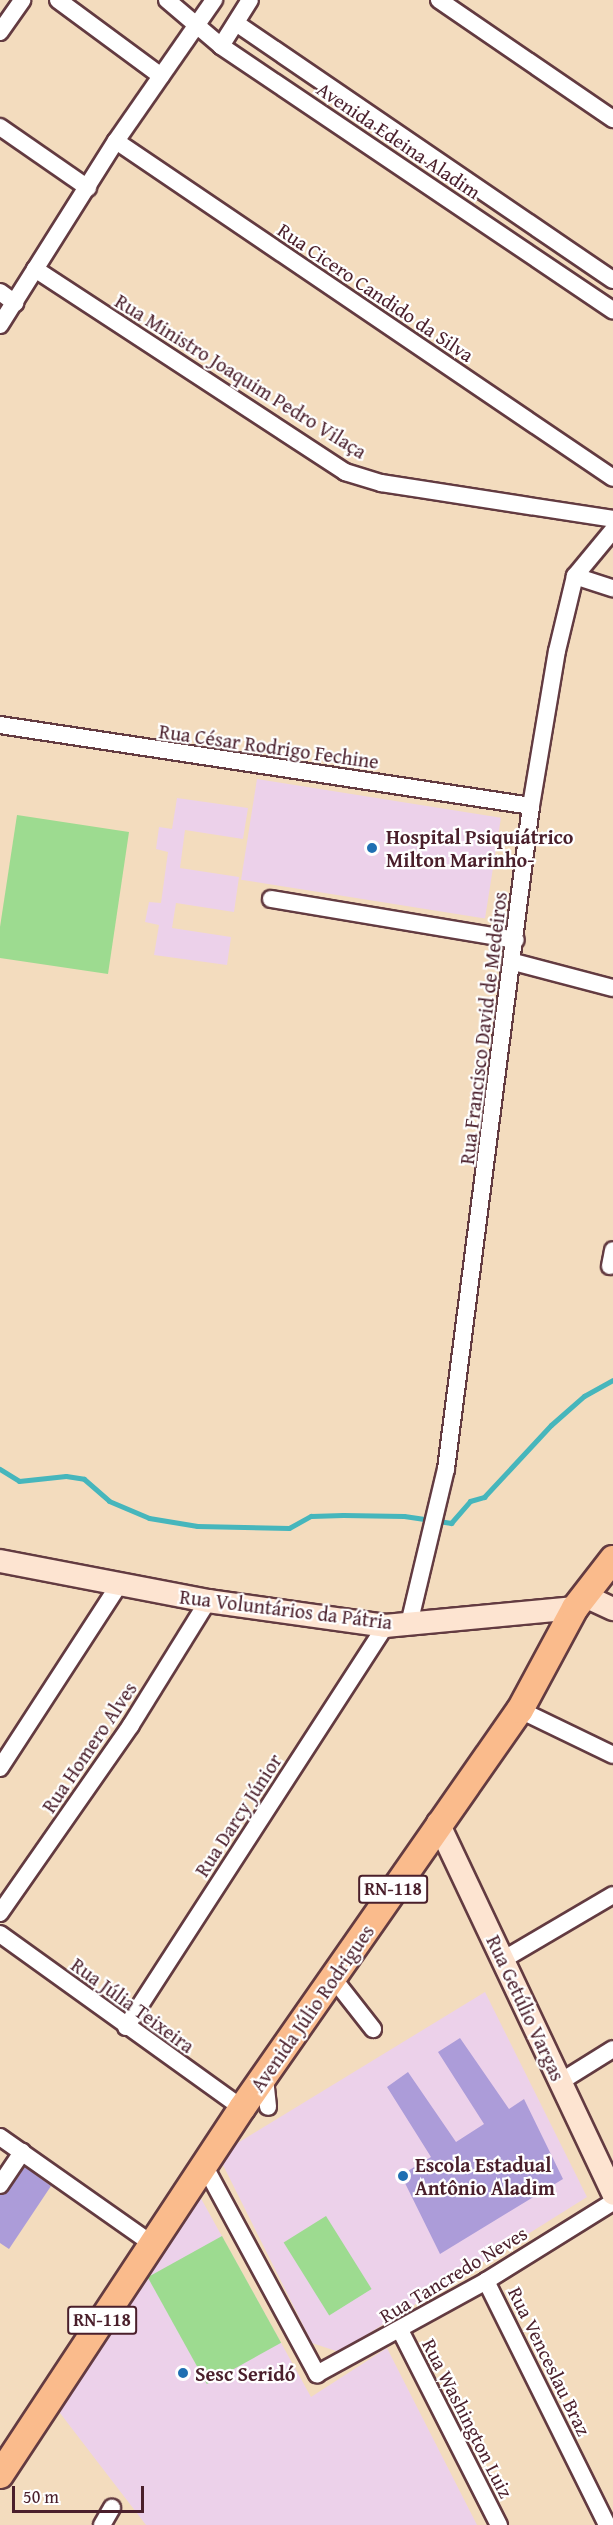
<!DOCTYPE html>
<html>
<head>
<meta charset="utf-8">
<style>
  body { margin:0 }
  #map { position:relative; width:613px; height:2525px; overflow:hidden; background:#f3dcbe; font-family:"Gentium Book Plus",serif }
  div>[style] { position:absolute }
  .built>* { inset:0; background:#ecd1ea; transform-origin:0 0 }
  .green>* { inset:0; background:#9ddb90; transform-origin:0 0 }
  .stream>* { height:5px; margin:-2.5px; padding:0 2.5px; transform-origin:2.5px; border-radius:2.5px; background:#46b6bc }
  .building>* { inset:0; background:#ac9cd9 }
  .roads { filter:drop-shadow(2px 0 #633b41) drop-shadow(-2px 0 #633b41) drop-shadow(0 2px #633b41) drop-shadow(0 -2px #633b41) }
  .street>* { height:16px; margin:-8px; padding:0 8px; transform-origin:8px; border-radius:8px; background:#fff }
  .secondary>* { height:22px; margin:-11px; padding:0 11px; transform-origin:11px; border-radius:11px; background:#fde4d1 }
  .primary>* { height:26px; margin:-13px; padding:0 13px; transform-origin:13px; border-radius:13px; background:#fabb8c }
  .dots>* { width:16px; height:16px; translate:-50% -50%; box-sizing:border-box; border:3px solid #fff; border-radius:50% }
  span { translate:-50% -50%; white-space:nowrap; text-align:center; line-height:1.15; -webkit-text-stroke:4.5px #fff; paint-order:stroke }
  .shield-label span { padding:2px 4px; background:#fff; border:2px solid; border-radius:4px; -webkit-text-stroke-width:0 }
  .shield-label { font-size:18px; color:#4a1f2b; font-weight:700 }
  .street-label { font-size:20px; color:#4a1f2b }
  .poi-label { font-size:20px; color:#4a1f2b; font-weight:700 }
  .left { translate:0 -50%; text-align:left }
  .scale { position:absolute; left:12px; top:2486px; width:132px; height:27px; box-sizing:border-box; border:3px solid #4a1f2b; border-top:0; padding-left:8px; font-size:18px; line-height:21px; white-space:nowrap; color:#4a1f2b; -webkit-text-stroke:4px #fff; paint-order:stroke }
</style>
</head>
<body>
<div id="map">
  <div class="built">
    <div style="left:257px;top:779px;width:247px;height:102px;rotate:9deg"></div>
    <div style="clip-path:polygon(177px 798px,248px 808px,243px 839px,185px 830px,180px 868px,239px 877px,234px 912px,176px 903px,172px 928px,231px 937px,227px 965px,154px 955px,159px 925px,145px 922px,149px 902px,161px 903px,168px 852px,156px 849px,159px 827px,172px 829px)"></div>
    <div style="clip-path:polygon(485px 1992px,587px 2197px,339px 2352px,312px 2343px,218px 2155px)"></div>
    <div style="clip-path:polygon(193px 2184px,311px 2397px,387px 2348px,477px 2525px,146px 2525px,50px 2400px)"></div>
  </div>
  <div class="green">
    <div style="clip-path:polygon(17px 815px,129px 832px,108px 974px,0 958px,0 927px)"></div>
    <div style="left:326px;top:2216px;width:86px;height:50px;rotate:58deg"></div>
    <div style="left:222px;top:2236px;width:122px;height:85px;rotate:61deg"></div>
  </div>
  <div class="stream">
    <div style="left:0;top:1469px;width:22px;rotate:32deg"></div>
    <div style="left:19px;top:1481px;width:47px;rotate:-6.1deg"></div>
    <div style="left:66px;top:1476px;width:18px;rotate:9deg"></div>
    <div style="left:84px;top:1479px;width:33px;rotate:41deg"></div>
    <div style="left:109px;top:1501px;width:43px;rotate:23deg"></div>
    <div style="left:149px;top:1518px;width:49px;rotate:9.5deg"></div>
    <div style="left:197px;top:1526px;width:92px;rotate:1.2deg"></div>
    <div style="left:289px;top:1528px;width:25px;rotate:-29deg"></div>
    <div style="left:311px;top:1516px;width:32px;rotate:-2deg"></div>
    <div style="left:343px;top:1515px;width:61px;rotate:0.9deg"></div>
    <div style="left:404px;top:1516px;width:48px;rotate:8.5deg"></div>
    <div style="left:451px;top:1523px;width:29px;rotate:-49deg"></div>
    <div style="left:470px;top:1501px;width:15px;rotate:-16deg"></div>
    <div style="left:484px;top:1497px;width:98px;rotate:-47.1deg"></div>
    <div style="left:551px;top:1425px;width:44px;rotate:-41.3deg"></div>
    <div style="left:584px;top:1396px;width:33px;rotate:-29deg"></div>
  </div>
  <div class="building">
    <div style="clip-path:polygon(460px 2038px,509px 2109px,524px 2099px,563px 2179px,440px 2254px,401px 2175px,431px 2157px,387px 2087px,408px 2072px,456px 2142px,484px 2124px,438px 2052px)"></div>
    <div style="clip-path:polygon(25px 2167px,51px 2186px,9px 2249px,0 2243px,0 2195px,8px 2191px)"></div>
  </div>
  <div class="roads">
    <div class="street">
      <div style="left:58px;top:0;width:128px;rotate:36.4deg"></div>
      <div style="left:167px;top:0;width:71px;rotate:40.4deg"></div>
      <div style="left:221px;top:46px;width:473px;rotate:34deg"></div>
      <div style="left:439px;top:0;width:211px;rotate:34.4deg"></div>
      <div style="left:236px;top:23px;width:456px;rotate:34.3deg"></div>
      <div style="left:0;top:32px;width:39px;rotate:-55deg"></div>
      <div style="left:221px;top:46px;width:54px;rotate:-57.8deg"></div>
      <div style="left:0;top:127px;width:107px;rotate:34.7deg"></div>
      <div style="left:116px;top:141px;width:600px;rotate:34.14deg"></div>
      <div style="left:35px;top:269px;width:371px;rotate:33.2deg"></div>
      <div style="left:345px;top:472px;width:38px;rotate:17deg"></div>
      <div style="left:381px;top:483px;width:235px;rotate:8.8deg"></div>
      <div style="left:0;top:292px;width:19px;rotate:36deg"></div>
      <div style="left:0;top:325px;width:218px;rotate:-57.8deg"></div>
      <div style="left:116px;top:141px;width:172px;rotate:-55.2deg"></div>
      <div style="left:575px;top:576px;width:40px;rotate:18deg"></div>
      <div style="left:0;top:725px;width:537px;rotate:8.67deg"></div>
      <div style="left:271px;top:899px;width:248px;rotate:9.5deg"></div>
      <div style="left:514px;top:962px;width:102px;rotate:14.7deg"></div>
      <div style="left:610px;top:1266px;width:16px;rotate:-79deg"></div>
      <div style="left:409px;top:1624px;width:159px;rotate:-76.6deg"></div>
      <div style="left:446px;top:1469px;width:668px;rotate:-82.69deg"></div>
      <div style="left:531px;top:806px;width:157px;rotate:-80.5deg"></div>
      <div style="left:557px;top:651px;width:77px;rotate:-76.5deg"></div>
      <div style="left:575px;top:576px;width:60px;rotate:-50.4deg"></div>
      <div style="left:520px;top:1710px;width:103px;rotate:25.8deg"></div>
      <div style="left:0;top:1768px;width:218px;rotate:-57deg"></div>
      <div style="left:0;top:1913px;width:229px;rotate:-55.1deg"></div>
      <div style="left:131px;top:1725px;width:146px;rotate:-58.2deg"></div>
      <div style="left:0;top:1934px;width:298px;rotate:35.7deg"></div>
      <div style="left:504px;top:1959px;width:126px;rotate:-30.4deg"></div>
      <div style="left:333px;top:1978px;width:65px;rotate:51.9deg"></div>
      <div style="left:126px;top:2027px;width:477px;rotate:-57.1deg"></div>
      <div style="left:265px;top:2078px;width:29px;rotate:84deg"></div>
      <div style="left:560px;top:2082px;width:62px;rotate:-31.9deg"></div>
      <div style="left:0;top:2137px;width:186px;rotate:35.1deg"></div>
      <div style="left:204px;top:2165px;width:238px;rotate:61.6deg"></div>
      <div style="left:317px;top:2374px;width:193px;rotate:-28.8deg"></div>
      <div style="left:486px;top:2281px;width:150px;rotate:-31.9deg"></div>
      <div style="left:0;top:2185px;width:40px;rotate:-56deg"></div>
      <div style="left:486px;top:2281px;width:272px;rotate:63.6deg"></div>
      <div style="left:400px;top:2330px;width:219px;rotate:63.1deg"></div>
      <div style="left:102px;top:2525px;width:20px;rotate:-60deg"></div>
    </div>
    <div class="secondary">
      <div style="left:0;top:1561px;width:212px;rotate:10.9deg"></div>
      <div style="left:208px;top:1601px;width:179px;rotate:8deg"></div>
      <div style="left:385px;top:1626px;width:191px;rotate:-5.4deg"></div>
      <div style="left:585px;top:1596px;width:31px;rotate:25deg"></div>
      <div style="left:438px;top:1823px;width:410px;rotate:64.7deg"></div>
    </div>
    <div class="primary">
      <div style="left:0;top:2475px;width:440px;rotate:-56.6deg"></div>
      <div style="left:242px;top:2108px;width:485px;rotate:-55.1deg"></div>
      <div style="left:520px;top:1710px;width:116px;rotate:-61.7deg"></div>
      <div style="left:575px;top:1608px;width:62px;rotate:-52.2deg"></div>
    </div>
  </div>
  <div class="dots">
    <div style="left:372px;top:848px;background:#1f6fb2"></div>
    <div style="left:403px;top:2176px;background:#1f6fb2"></div>
    <div style="left:183px;top:2373px;background:#1f6fb2"></div>
  </div>
  <div class="shield-label">
    <span style="left:393px;top:1889px">RN-118</span>
    <span style="left:102px;top:2320px">RN-118</span>
  </div>
  <div class="street-label">
    <span style="left:399px;top:140px;rotate:34deg">Avenida Edeina Aladim</span>
    <span style="left:376px;top:292px;rotate:34deg">Rua Cicero Candido da Silva</span>
    <span style="left:241px;top:376px;rotate:32deg">Rua Ministro Joaquim Pedro Vilaça</span>
    <span style="left:269px;top:746px;rotate:8deg">Rua César Rodrigo Fechine</span>
    <span style="left:483px;top:1028px;rotate:-83deg">Rua Francisco David de Medeiros</span>
    <span style="left:286px;top:1609px;rotate:7deg">Rua Voluntários da Pátria</span>
    <span style="left:89px;top:1747px;rotate:-56deg">Rua Homero Alves</span>
    <span style="left:238px;top:1815px;rotate:-57deg">Rua Darcy Júnior</span>
    <span style="left:133px;top:2005px;rotate:36deg">Rua Júlia Teixeira</span>
    <span style="left:312px;top:2008px;rotate:-55deg">Avenida Júlio Rodrigues</span>
    <span style="left:526px;top:2008px;rotate:65deg">Rua Getúlio Vargas</span>
    <span style="left:453px;top:2274px;rotate:-31deg">Rua Tancredo Neves</span>
    <span style="left:550px;top:2361px;rotate:64deg">Rua Venceslau Braz</span>
    <span style="left:468px;top:2418px;rotate:63deg">Rua Washington Luiz</span>
  </div>
  <div class="poi-label">
    <span class="left" style="left:386px;top:848px">Hospital Psiquiátrico<br>Milton Marinho-</span>
    <span class="left" style="left:415px;top:2176px">Escola Estadual<br>Antônio Aladim</span>
    <span class="left" style="left:195px;top:2373px">Sesc Seridó</span>
  </div>
  <div class="scale">50 m</div>
</div>
</body>
</html>
